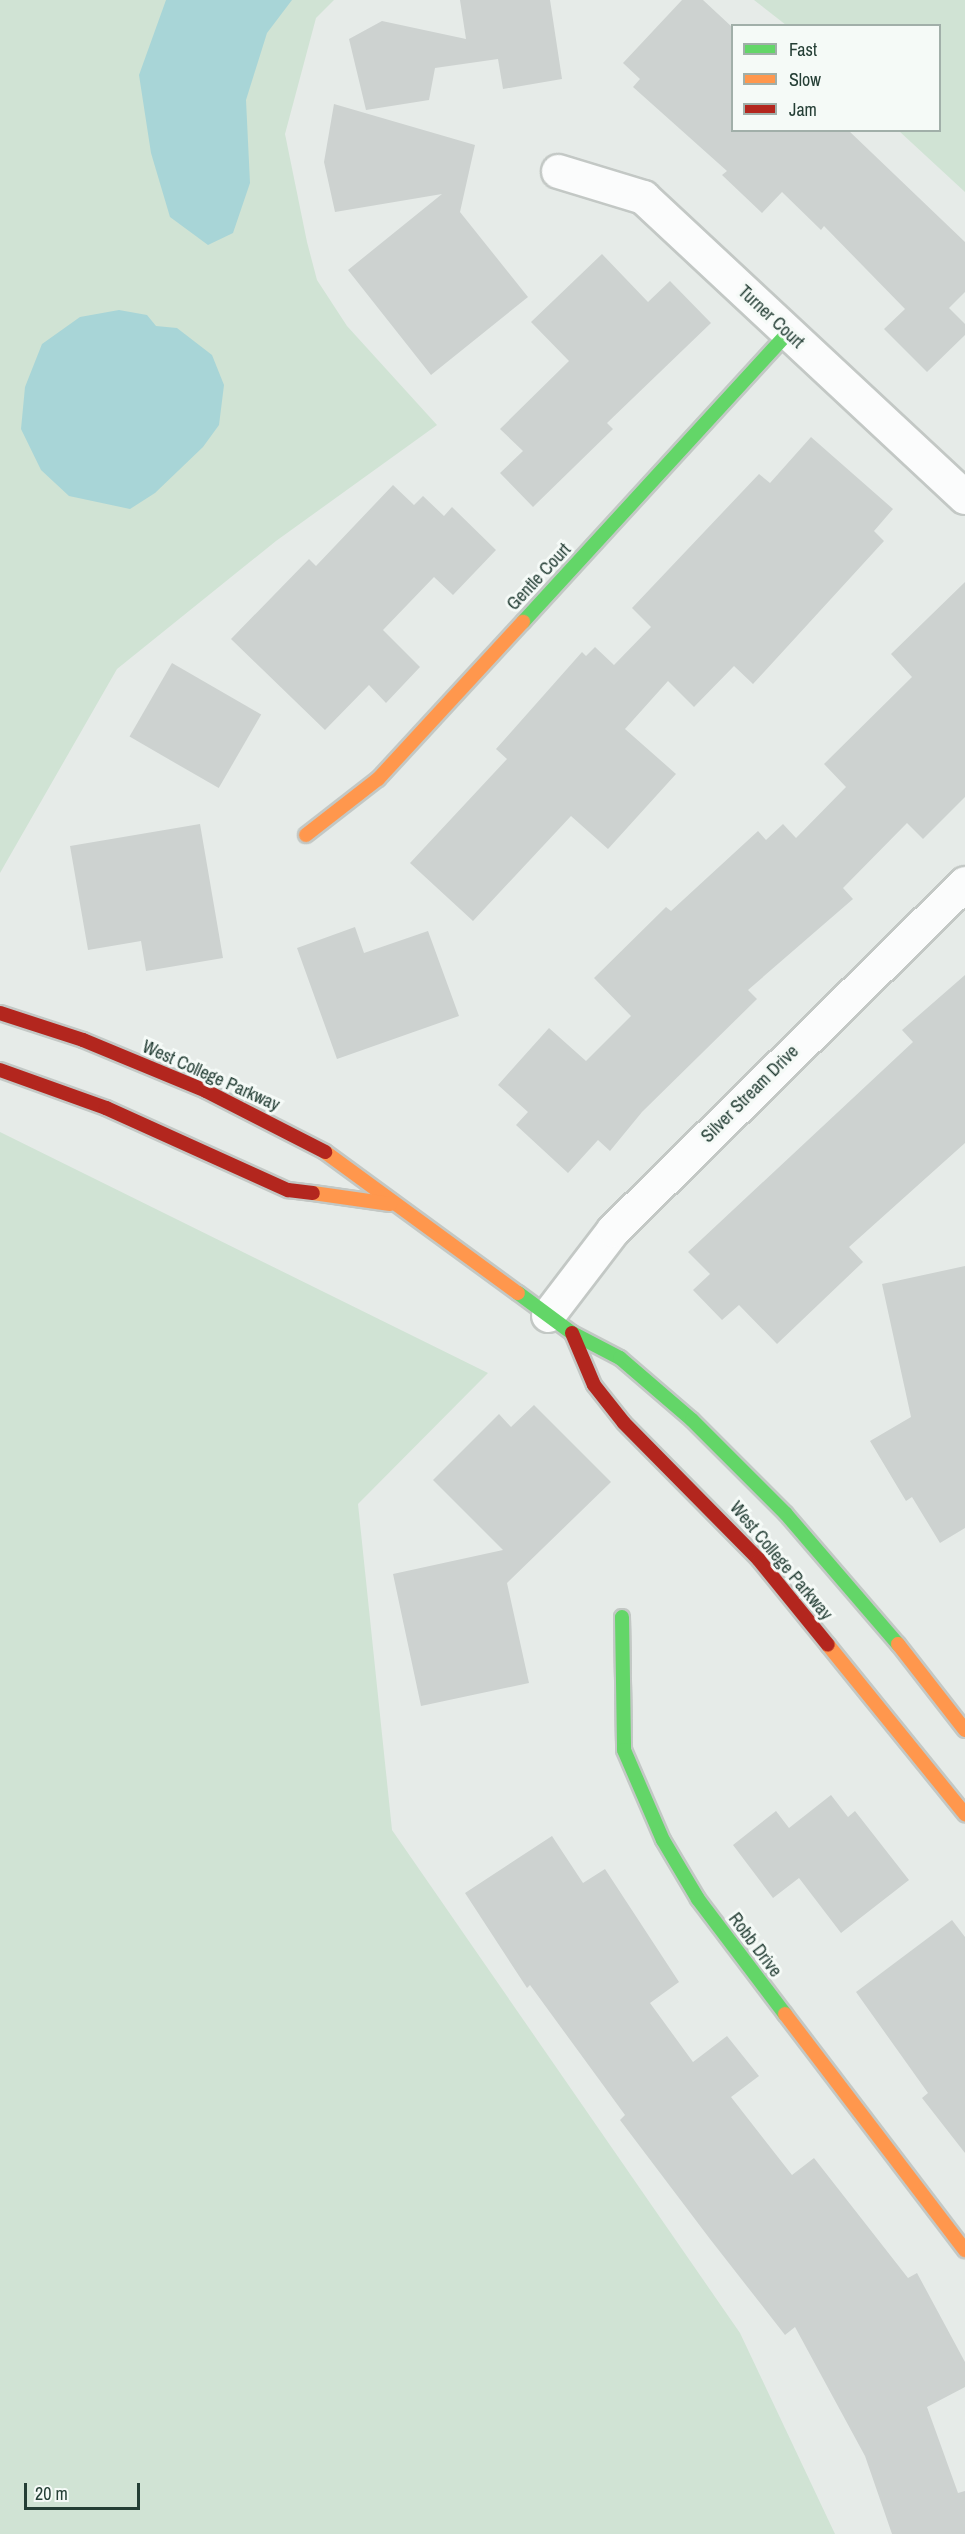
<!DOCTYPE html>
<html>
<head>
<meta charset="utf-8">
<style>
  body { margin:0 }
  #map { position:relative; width:965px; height:2534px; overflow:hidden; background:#e6ebe8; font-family:"Archivo Narrow",sans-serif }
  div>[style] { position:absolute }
  .green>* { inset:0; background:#d0e3d4 }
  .water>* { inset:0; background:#a8d5d7 }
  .building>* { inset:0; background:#cdd2d0; transform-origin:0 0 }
  .roads { filter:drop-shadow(2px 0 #c3c8c5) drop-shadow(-2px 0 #c3c8c5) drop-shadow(0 2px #c3c8c5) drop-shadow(0 -2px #c3c8c5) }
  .street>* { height:33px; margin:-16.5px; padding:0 16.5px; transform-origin:16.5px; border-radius:16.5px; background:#fbfcfc }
  .fast>* { height:14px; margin:-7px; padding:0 7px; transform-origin:7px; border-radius:7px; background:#63d668 }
  .slow>* { height:14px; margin:-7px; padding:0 7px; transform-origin:7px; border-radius:7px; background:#ff974d }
  .jam>* { height:14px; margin:-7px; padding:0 7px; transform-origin:7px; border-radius:7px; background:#b3261e }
  span { translate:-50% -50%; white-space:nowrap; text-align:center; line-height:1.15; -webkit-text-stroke:6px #f5faf7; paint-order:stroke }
  .street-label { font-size:18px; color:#243e35 }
  .legend { position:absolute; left:731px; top:24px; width:210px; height:108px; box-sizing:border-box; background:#f5faf7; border:2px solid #a1afa9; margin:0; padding:8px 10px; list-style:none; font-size:18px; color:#243e35 }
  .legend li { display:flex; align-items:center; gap:12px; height:30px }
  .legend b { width:30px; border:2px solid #a1afa9 }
  .scale { position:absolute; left:24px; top:2483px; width:116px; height:27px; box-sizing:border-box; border:3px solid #243e35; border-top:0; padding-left:8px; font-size:18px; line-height:21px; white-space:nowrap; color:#243e35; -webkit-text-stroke:4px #f5faf7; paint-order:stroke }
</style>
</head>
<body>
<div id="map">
  <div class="green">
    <div style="clip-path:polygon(0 0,334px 0,316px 18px,285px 134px,307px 242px,317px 280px,347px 326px,437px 425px,276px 541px,117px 669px,0 873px)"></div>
    <div style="clip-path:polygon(754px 0,965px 0,965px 192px,899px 131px,940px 130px,940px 26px,786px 25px)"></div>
    <div style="clip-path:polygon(0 1132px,488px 1373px,358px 1504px,392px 1830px,740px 2333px,835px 2534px,0 2534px)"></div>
  </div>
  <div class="water">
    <div style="clip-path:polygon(166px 0,292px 0,267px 33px,246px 100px,250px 183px,233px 233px,208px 245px,170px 217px,151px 153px,139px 75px)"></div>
    <div style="clip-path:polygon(119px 310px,147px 315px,156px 326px,177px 328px,212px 355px,224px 385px,219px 425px,203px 447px,155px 493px,130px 509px,69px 496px,41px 470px,21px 429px,25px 387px,42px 344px,80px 317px)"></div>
  </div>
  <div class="building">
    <div style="clip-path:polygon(460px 0,550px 0,562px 79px,503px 89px,498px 59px,435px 68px,429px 100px,366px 110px,349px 39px,382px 21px,466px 39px)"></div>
    <div style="clip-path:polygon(682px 0,703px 0,732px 27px,732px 130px,848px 130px,965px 242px,965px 292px,949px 308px,965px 324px,965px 335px,927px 372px,884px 329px,905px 309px,824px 226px,821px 230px,782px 192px,762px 213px,722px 175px,727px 171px,633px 87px,640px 79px,623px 63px)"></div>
    <div style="clip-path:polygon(334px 104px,475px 145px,460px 212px,528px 297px,431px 375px,348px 270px,442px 194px,335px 212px,324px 162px)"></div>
    <div style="clip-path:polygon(602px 254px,648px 302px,670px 281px,711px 323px,607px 423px,613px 429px,533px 507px,500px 473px,523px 451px,500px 429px,569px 361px,531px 322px)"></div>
    <div style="clip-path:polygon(811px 437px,893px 509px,874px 531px,884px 541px,753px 684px,734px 666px,694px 707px,668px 681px,625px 729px,676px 774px,608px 849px,571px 816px,473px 921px,410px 863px,507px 759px,496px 749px,582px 652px,586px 656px,595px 647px,614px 665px,651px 627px,632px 608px,759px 474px,770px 483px)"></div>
    <div style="clip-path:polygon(393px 485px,414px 505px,423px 496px,444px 516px,452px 507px,496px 550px,453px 595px,434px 577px,383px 630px,420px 667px,386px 703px,369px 685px,325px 730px,231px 639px,309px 559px,316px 566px)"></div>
    <div style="clip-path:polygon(965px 582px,965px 797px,923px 839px,907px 823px,843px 888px,853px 899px,748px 990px,757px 999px,642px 1112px,610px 1151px,598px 1140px,568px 1173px,516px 1125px,528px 1112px,498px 1085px,549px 1028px,586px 1061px,631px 1016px,594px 978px,666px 907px,671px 911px,758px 831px,766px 840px,783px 824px,796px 838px,846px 787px,824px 764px,912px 677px,891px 654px)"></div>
    <div style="left:172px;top:663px;width:103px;height:85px;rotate:30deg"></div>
    <div style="clip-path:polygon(200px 824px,223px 958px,146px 971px,141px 941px,88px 950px,70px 846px)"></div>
    <div style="clip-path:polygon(355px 927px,364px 953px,428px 931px,459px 1016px,337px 1059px,297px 948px)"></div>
    <div style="clip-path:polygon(965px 975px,965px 1143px,849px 1247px,863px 1262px,777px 1344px,739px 1305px,722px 1320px,693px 1290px,710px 1274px,688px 1252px,913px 1042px,902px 1030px)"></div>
    <div style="clip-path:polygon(965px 1266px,965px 1528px,940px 1543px,912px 1497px,906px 1501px,870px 1441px,911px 1417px,882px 1284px)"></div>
    <div style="clip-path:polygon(534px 1405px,611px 1482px,507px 1583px,529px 1683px,421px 1706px,393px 1574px,503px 1550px,433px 1480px,499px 1414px,511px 1427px)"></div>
    <div style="clip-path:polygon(831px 1795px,848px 1817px,855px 1811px,909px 1880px,841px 1933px,799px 1878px,773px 1898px,733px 1845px,776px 1811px,789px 1828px)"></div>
    <div style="clip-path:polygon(552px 1836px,583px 1883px,605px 1869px,679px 1982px,650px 2003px,693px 2062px,727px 2036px,759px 2076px,731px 2097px,792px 2175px,814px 2158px,908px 2278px,917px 2273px,965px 2362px,965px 2387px,927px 2407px,958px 2493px,965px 2491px,965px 2534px,892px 2534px,865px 2456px,795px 2327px,785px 2335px,710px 2239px,620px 2120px,625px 2115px,530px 1985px,527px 1988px,465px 1893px)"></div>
    <div style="clip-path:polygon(952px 1920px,965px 1937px,965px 2153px,922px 2098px,928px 2093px,856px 1992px)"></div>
  </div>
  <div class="roads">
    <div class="street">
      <div style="left:558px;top:171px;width:89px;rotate:17deg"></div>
      <div style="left:643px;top:197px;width:440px;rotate:43deg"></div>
      <div style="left:548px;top:1315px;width:107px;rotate:-52.6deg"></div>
      <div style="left:613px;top:1230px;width:494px;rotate:-44.6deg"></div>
    </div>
    <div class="fast">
      <div style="left:523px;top:622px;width:392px;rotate:-47.5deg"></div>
      <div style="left:518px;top:1293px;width:67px;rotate:36.5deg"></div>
      <div style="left:572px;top:1333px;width:54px;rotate:27.5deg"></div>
      <div style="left:620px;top:1358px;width:95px;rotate:40.7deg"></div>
      <div style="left:692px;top:1420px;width:133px;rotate:45deg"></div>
      <div style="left:786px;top:1514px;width:172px;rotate:49.3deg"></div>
      <div style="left:622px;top:1617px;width:133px;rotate:89.1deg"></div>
      <div style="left:624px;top:1750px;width:98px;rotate:66.6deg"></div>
      <div style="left:663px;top:1840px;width:69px;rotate:59.3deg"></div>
      <div style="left:698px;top:1899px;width:144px;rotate:52.9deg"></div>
    </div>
    <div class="slow">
      <div style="left:306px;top:835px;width:91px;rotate:-37.9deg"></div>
      <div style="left:378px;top:779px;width:214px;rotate:-47.3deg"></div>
      <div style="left:325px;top:1152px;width:239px;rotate:36.2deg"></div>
      <div style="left:313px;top:1193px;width:78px;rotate:8.1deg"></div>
      <div style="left:898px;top:1644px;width:109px;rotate:52.1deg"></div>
      <div style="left:828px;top:1645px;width:218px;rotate:51deg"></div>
      <div style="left:785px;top:2014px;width:297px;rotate:52.7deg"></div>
    </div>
    <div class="jam">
      <div style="left:0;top:1013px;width:87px;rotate:18deg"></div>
      <div style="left:83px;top:1040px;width:133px;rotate:22.5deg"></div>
      <div style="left:206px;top:1091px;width:134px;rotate:27.1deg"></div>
      <div style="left:0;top:1070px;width:113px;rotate:19.7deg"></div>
      <div style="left:106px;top:1108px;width:200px;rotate:24.3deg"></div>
      <div style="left:288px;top:1190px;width:25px;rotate:7deg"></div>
      <div style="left:572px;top:1333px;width:56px;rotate:67.1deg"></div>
      <div style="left:594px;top:1385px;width:48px;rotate:51.7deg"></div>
      <div style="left:624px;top:1423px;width:192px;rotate:45.4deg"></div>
      <div style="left:759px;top:1560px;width:109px;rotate:50.9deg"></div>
    </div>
  </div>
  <div class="street-label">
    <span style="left:771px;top:317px;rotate:43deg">Turner Court</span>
    <span style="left:539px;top:577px;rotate:-47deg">Gentle Court</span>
    <span style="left:211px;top:1076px;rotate:24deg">West College Parkway</span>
    <span style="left:750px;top:1094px;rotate:-45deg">Silver Stream Drive</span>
    <span style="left:781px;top:1561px;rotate:50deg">West College Parkway</span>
    <span style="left:755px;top:1945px;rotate:53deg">Robb Drive</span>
  </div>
  <ul class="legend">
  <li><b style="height:8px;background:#63d668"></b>Fast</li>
  <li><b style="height:8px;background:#ff974d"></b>Slow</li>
  <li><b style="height:8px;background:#b3261e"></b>Jam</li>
  </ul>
  <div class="scale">20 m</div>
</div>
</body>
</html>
